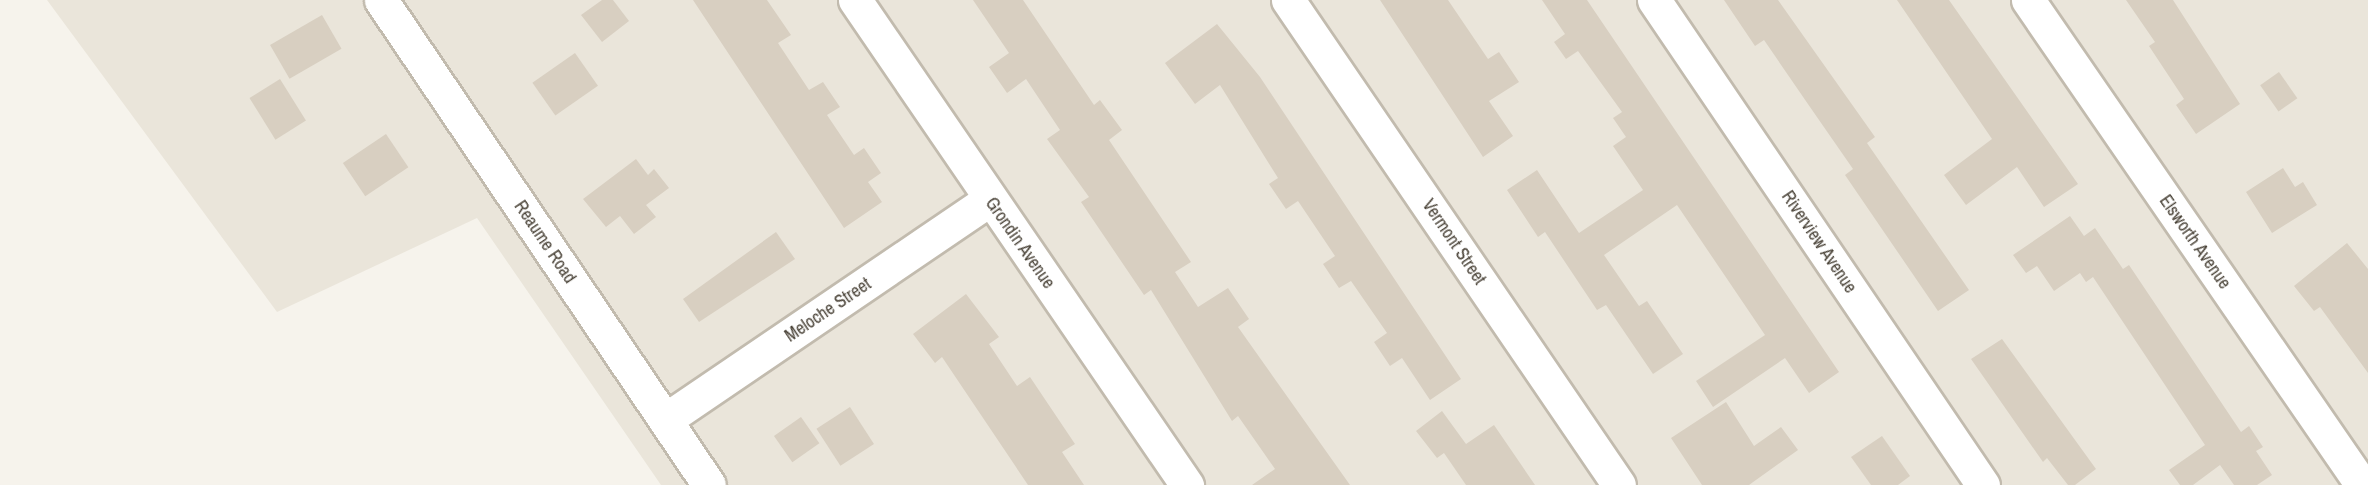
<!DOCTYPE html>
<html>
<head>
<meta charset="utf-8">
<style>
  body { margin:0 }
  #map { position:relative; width:2368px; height:485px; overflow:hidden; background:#f6f3ec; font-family:"Archivo Narrow",sans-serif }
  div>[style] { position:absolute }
  .residential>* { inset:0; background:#eae5da }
  .building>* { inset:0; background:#d8cfc1; transform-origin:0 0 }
  .roads { filter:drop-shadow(2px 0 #c2bbae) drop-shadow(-2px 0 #c2bbae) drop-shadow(0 2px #c2bbae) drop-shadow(0 -2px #c2bbae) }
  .minor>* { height:33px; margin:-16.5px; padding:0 16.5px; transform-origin:16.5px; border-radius:16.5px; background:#fff }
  span { translate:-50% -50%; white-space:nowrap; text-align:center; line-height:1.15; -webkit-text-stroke:6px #fff; paint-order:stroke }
  .street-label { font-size:18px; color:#4b4439 }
</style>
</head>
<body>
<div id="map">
  <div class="residential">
    <div style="clip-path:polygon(47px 0,2368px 0,2368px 485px,661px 485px,477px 218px,277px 312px)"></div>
  </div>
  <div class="building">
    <div style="clip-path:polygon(602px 0,613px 0,629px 21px,602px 42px,581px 15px)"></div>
    <div style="clip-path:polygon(693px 0,767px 0,791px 35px,778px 43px,809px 90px,823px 82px,840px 107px,827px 115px,854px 155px,864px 148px,881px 173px,868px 182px,882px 202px,844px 228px)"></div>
    <div style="clip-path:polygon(973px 0,1023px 0,1094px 105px,1100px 100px,1122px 130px,1109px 140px,1191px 262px,1175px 272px,1198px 307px,1228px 288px,1249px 319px,1238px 327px,1350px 485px,1252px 485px,1275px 469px,1238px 416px,1232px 421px,1151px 290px,1144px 295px,1081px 202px,1089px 197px,1047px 139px,1060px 130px,1026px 79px,1007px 93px,989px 67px,1009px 53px)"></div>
    <div style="clip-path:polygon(1380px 0,1448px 0,1488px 59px,1499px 52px,1519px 82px,1489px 101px,1513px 136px,1483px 157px)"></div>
    <div style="clip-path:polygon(1542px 0,1587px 0,1839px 372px,1809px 393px,1785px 358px,1713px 407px,1696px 381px,1765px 335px,1677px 205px,1604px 255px,1639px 306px,1647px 301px,1683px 354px,1653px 374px,1606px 305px,1597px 310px,1545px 232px,1538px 237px,1507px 190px,1537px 170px,1579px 233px,1643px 190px,1613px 146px,1626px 137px,1613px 118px,1622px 112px,1578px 51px,1566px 59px,1554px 42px,1565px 34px)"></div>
    <div style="clip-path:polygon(1724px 0,1778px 0,1875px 137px,1867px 143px,1969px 290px,1938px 311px,1845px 175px,1853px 169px,1810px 107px,1764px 40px,1755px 46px)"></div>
    <div style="clip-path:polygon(1897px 0,1949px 0,2078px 184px,2044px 207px,2017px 167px,1966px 205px,1944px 175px,1992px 139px)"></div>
    <div style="clip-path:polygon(2126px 0,2173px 0,2240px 104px,2196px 134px,2176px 105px,2184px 99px,2149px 46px,2155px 42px)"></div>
    <div style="left:322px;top:15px;width:39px;height:60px;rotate:60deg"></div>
    <div style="clip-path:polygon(1217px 24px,1260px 77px,1461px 379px,1430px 400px,1402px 358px,1390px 366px,1374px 342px,1387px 333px,1351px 281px,1339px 288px,1323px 264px,1335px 256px,1298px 201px,1286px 209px,1269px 184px,1278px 178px,1220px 85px,1195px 104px,1165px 63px)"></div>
    <div style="left:575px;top:53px;width:40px;height:52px;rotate:55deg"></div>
    <div style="left:2279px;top:72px;width:32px;height:23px;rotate:55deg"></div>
    <div style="left:280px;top:79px;width:49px;height:36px;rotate:58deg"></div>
    <div style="left:386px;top:134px;width:40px;height:52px;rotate:56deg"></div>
    <div style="clip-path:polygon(636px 159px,648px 175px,654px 169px,669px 188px,646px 205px,656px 217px,634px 234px,620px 216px,606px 227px,583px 199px)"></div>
    <div style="clip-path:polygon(2283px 168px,2295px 187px,2303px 182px,2317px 205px,2272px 233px,2246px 192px)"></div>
    <div style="clip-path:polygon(2070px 216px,2084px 236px,2095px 228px,2123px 269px,2129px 265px,2241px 432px,2249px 426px,2263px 447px,2256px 451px,2272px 475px,2257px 485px,2234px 485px,2220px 465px,2193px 485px,2180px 485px,2169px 470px,2205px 445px,2093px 277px,2086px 282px,2080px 273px,2054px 291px,2037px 266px,2026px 273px,2013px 255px)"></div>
    <div style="clip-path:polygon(776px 232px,795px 259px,699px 322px,683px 299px)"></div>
    <div style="clip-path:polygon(2347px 243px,2368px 269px,2368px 373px,2320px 307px,2314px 311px,2294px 286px)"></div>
    <div style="clip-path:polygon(966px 294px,999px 337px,989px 344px,1017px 386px,1030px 377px,1075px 444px,1062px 452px,1084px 485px,1028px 485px,942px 357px,935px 363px,913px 334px)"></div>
    <div style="clip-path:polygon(2002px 339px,2096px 469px,2075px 485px,2068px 485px,2047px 458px,2043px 462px,1971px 359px)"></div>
    <div style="clip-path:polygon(1726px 402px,1754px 446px,1781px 427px,1798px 450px,1749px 485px,1702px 485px,1671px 438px)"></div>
    <div style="left:850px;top:407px;width:44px;height:40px;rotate:57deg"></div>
    <div style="clip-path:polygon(1442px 411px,1466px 444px,1494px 425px,1535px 485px,1466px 485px,1444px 453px,1437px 458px,1416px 431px)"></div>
    <div style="left:801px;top:417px;width:32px;height:33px;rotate:55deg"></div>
    <div style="clip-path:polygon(1882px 436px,1910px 476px,1898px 485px,1871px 485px,1851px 457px)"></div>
  </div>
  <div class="roads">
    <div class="minor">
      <div style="left:381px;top:0;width:585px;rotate:55.93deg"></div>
      <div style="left:855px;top:0;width:588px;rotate:55.61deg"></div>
      <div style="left:1288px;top:0;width:587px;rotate:55.69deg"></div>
      <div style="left:1654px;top:0;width:586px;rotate:55.85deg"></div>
      <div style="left:2028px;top:0;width:589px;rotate:55.45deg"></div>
      <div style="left:665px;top:420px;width:393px;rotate:-34.2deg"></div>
    </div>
  </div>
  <div class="street-label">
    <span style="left:545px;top:242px;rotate:56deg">Reaume Road</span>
    <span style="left:1454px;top:242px;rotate:56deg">Vermont Street</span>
    <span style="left:1819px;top:242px;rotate:56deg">Riverview Avenue</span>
    <span style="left:2195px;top:242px;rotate:55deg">Elsworth Avenue</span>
    <span style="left:1020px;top:243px;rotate:55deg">Grondin Avenue</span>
    <span style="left:828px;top:310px;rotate:-34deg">Meloche Street</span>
  </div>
</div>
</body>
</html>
